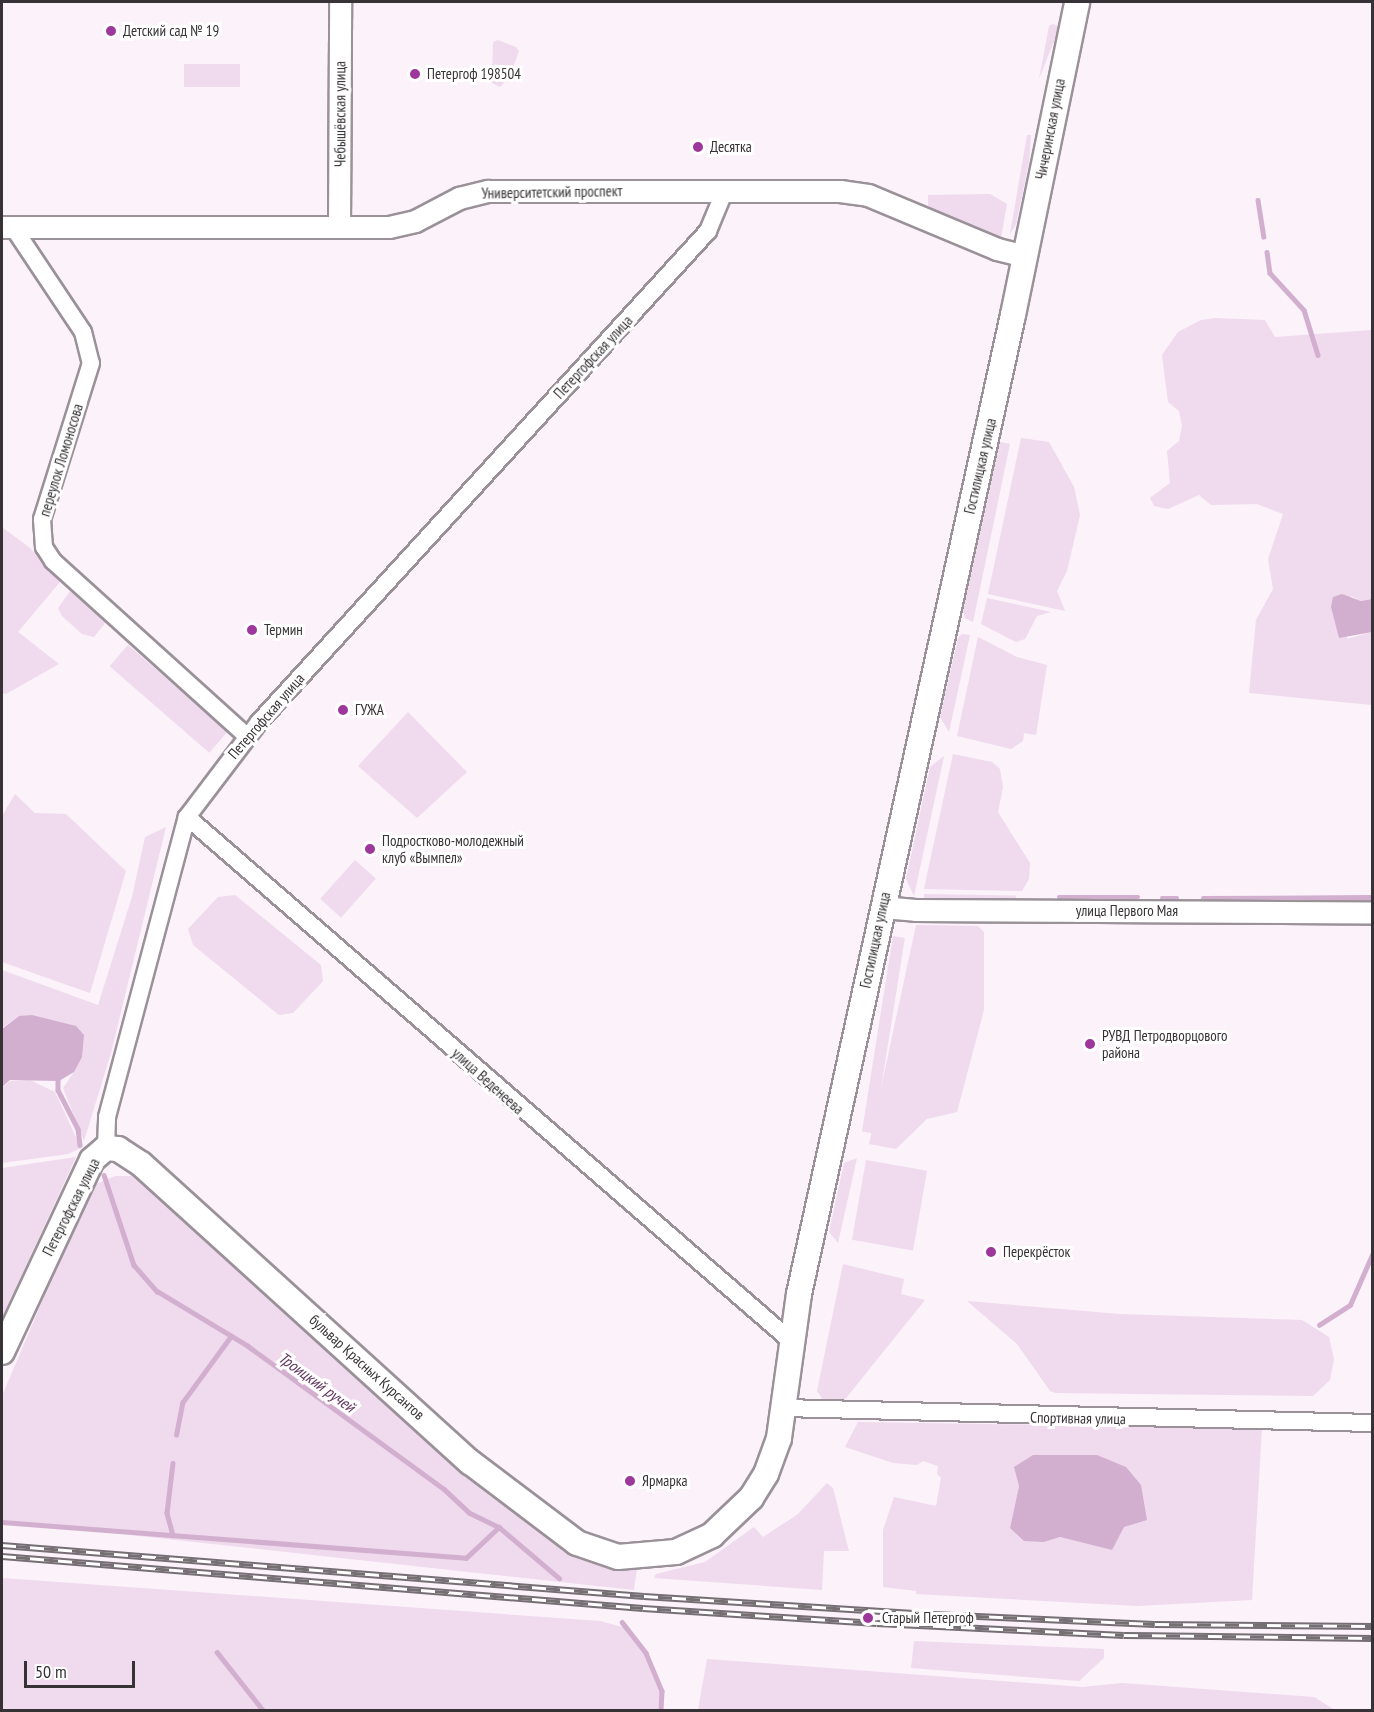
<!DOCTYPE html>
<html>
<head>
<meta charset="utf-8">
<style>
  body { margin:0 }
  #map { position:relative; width:1374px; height:1712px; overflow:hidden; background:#fbf2fa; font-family:"PT Sans Narrow",sans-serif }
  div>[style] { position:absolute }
  .green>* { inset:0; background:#f0daee; transform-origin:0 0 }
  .water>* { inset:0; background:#d2afcf }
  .stream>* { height:4.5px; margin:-2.25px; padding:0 2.25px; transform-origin:2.25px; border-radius:2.25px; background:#d2afcf }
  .roads { filter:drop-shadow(2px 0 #9a9199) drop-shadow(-2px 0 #9a9199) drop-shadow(0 2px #9a9199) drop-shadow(0 -2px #9a9199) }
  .minor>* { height:16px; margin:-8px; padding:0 8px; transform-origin:8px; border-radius:8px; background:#fff }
  .tertiary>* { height:21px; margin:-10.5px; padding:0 10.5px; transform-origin:10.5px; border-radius:10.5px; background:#fff }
  .secondary>* { height:24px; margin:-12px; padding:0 12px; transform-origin:12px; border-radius:12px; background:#fff }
  .rail>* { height:7px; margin-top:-3.5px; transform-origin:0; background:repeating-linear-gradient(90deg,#fff 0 14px,#756f74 0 28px); box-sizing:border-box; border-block:2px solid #756f74 }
  .dots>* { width:16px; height:16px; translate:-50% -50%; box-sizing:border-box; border:3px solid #fff; border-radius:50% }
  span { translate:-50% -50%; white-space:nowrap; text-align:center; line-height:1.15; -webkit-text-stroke:6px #fff; paint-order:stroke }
  .poi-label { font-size:15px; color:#363235 }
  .left { translate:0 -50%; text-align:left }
  .street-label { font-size:15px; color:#363235 }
  .water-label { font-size:16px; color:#633761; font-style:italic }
  .frame { position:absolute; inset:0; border:3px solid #363235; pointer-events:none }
  .scale { position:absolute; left:24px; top:1661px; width:111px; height:27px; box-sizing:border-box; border:3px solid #363235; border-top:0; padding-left:8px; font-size:18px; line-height:21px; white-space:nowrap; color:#363235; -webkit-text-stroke:4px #fff; paint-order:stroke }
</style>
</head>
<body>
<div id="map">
  <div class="green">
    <div style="clip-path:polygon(1052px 24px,1060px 26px,1039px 79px,1049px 26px)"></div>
    <div style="clip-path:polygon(498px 40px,516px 47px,519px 51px,510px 76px,500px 87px,492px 83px,493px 42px)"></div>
    <div style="left:184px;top:64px;width:56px;height:23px"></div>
    <div style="clip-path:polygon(1027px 135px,1031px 135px,1029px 162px,1016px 224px,1010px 234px)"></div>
    <div style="clip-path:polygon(990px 194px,1007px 204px,1001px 238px,928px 211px,928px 195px)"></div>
    <div style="clip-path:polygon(1215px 318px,1265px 320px,1275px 337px,1372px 330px,1372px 599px,1361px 601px,1351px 596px,1347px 639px,1372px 632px,1372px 705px,1249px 693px,1256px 620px,1273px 589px,1268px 559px,1283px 514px,1257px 504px,1211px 505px,1199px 495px,1168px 509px,1154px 506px,1150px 498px,1170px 483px,1167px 451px,1179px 441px,1182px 426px,1179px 411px,1168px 402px,1162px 355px,1178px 332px,1201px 320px)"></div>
    <div style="clip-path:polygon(1021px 438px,1049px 442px,1074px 487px,1080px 515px,1067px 571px,1057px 591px,1065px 611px,988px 594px)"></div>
    <div style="clip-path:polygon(1000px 442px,1010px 444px,973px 622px,965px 618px,963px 611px)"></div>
    <div style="clip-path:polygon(2px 527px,30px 548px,60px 582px,18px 632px,59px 664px,6px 694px,2px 693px)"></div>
    <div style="clip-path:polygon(70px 591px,106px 622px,94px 637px,82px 634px,62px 616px,58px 608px)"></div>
    <div style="clip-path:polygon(987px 598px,1051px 612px,1037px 616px,1025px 639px,1016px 642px,981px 624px)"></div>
    <div style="clip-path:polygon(962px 634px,970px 635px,949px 732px,940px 717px,958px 638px)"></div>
    <div style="clip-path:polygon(978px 637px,1017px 657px,1047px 665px,1036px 735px,1024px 733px,1023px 741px,1011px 749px,957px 736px)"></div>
    <div style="left:128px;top:645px;width:132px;height:28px;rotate:41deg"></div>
    <div style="clip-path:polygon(408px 712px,467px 772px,417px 818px,358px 766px)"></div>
    <div style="clip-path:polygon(953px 754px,992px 762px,1000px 769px,1003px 787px,998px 812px,1030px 863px,1029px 879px,1022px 891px,924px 889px)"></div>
    <div style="clip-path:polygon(944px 756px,914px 896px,906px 879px,930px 767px)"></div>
    <div style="clip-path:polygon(15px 794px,35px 813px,66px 814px,126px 871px,90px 993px,2px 962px,2px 816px)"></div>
    <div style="clip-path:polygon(166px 827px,111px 1053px,84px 1141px,63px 1088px,74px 1072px,19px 1016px,2px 1028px,2px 970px,98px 1005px,132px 897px,145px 837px)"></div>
    <div style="left:355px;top:860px;width:28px;height:52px;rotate:42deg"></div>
    <div style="left:924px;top:894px;width:92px;height:6px;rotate:1deg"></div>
    <div style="clip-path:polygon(235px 895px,321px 965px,323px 981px,293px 1013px,279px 1015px,193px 945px,188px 929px,218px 897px)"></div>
    <div style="clip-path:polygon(916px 925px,978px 926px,984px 932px,984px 1010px,957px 1112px,927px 1119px,896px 1149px,869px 1144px)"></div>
    <div style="left:893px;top:936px;width:12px;height:198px;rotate:9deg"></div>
    <div style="clip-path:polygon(30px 1080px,55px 1092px,81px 1148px,68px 1154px,2px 1163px,2px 1088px,10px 1081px)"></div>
    <div style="clip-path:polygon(76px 1157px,2px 1318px,2px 1168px)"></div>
    <div style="clip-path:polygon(857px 1158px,838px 1243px,829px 1232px,844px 1163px)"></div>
    <div style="left:866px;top:1160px;width:62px;height:81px;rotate:10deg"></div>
    <div style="clip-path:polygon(115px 1176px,133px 1176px,489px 1495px,579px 1559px,637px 1568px,634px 1590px,2px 1521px,2px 1396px,91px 1186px)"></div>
    <div style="clip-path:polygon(843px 1264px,904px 1279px,901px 1294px,925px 1300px,842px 1403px,823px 1400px,817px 1391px)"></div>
    <div style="clip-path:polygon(967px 1301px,1120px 1314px,1302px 1320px,1329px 1337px,1334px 1359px,1330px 1380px,1313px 1396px,1056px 1393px,1050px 1391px,1017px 1344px)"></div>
    <div style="clip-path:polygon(evenodd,858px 1422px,1262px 1428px,1252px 1600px,1137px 1606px,916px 1594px,916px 1591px,883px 1587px,883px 1530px,894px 1497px,936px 1506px,941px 1478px,937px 1474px,938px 1466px,923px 1461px,917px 1465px,893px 1463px,845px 1447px,858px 1422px,1033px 1455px,1097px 1455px,1112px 1550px,1060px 1537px,1044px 1542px,1010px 1528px,1019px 1486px,1033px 1455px)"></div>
    <div style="clip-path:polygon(827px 1483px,833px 1488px,849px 1551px,824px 1551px,822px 1590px,654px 1578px,656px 1574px,705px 1562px,754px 1527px,763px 1537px,798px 1514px)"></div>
    <div style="clip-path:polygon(2px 1578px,600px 1621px,626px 1628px,646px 1653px,662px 1691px,661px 1710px,2px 1710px)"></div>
    <div style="clip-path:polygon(914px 1641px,1104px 1649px,1104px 1658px,1079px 1681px,911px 1668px)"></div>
    <div style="clip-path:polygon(707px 1659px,1083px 1687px,1122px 1683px,1314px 1697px,1335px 1710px,698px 1710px)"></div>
  </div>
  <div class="water">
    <div style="clip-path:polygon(1342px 594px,1361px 601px,1372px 599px,1372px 632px,1339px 638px,1331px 607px,1333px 597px)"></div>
    <div style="clip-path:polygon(32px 1015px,76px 1026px,84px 1035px,82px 1057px,74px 1072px,59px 1081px,10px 1080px,2px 1087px,2px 1029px,19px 1016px)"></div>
    <div style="clip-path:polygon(1033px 1455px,1097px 1455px,1126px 1467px,1141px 1485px,1147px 1520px,1124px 1527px,1112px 1550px,1060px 1537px,1044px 1542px,1024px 1541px,1010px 1528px,1019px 1486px,1014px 1467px)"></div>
  </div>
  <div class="stream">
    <div style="left:1258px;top:200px;width:37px;rotate:81deg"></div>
    <div style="left:1267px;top:252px;width:21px;rotate:82deg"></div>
    <div style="left:1270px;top:273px;width:50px;rotate:47.4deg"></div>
    <div style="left:1304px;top:310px;width:47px;rotate:72.7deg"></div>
    <div style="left:1059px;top:897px;width:79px"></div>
    <div style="left:1162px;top:898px;width:15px"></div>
    <div style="left:1203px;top:898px;width:169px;rotate:-0.3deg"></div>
    <div style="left:58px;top:1078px;width:12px;rotate:90deg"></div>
    <div style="left:58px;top:1090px;width:44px;rotate:62.9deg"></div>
    <div style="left:78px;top:1129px;width:16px;rotate:83deg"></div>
    <div style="left:104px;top:1175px;width:95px;rotate:71.6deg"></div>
    <div style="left:134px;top:1265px;width:35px;rotate:49deg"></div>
    <div style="left:157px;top:1291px;width:106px;rotate:31.1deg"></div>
    <div style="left:248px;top:1346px;width:243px;rotate:36.1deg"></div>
    <div style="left:444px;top:1489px;width:35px;rotate:43deg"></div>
    <div style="left:470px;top:1513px;width:32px;rotate:26deg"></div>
    <div style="left:499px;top:1527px;width:79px;rotate:40.4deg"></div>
    <div style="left:1319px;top:1325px;width:37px;rotate:-33deg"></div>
    <div style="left:1350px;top:1305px;width:55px;rotate:-66.3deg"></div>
    <div style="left:176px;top:1435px;width:33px;rotate:-79deg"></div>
    <div style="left:182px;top:1403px;width:83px;rotate:-53.8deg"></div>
    <div style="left:173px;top:1463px;width:50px;rotate:96.8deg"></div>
    <div style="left:167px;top:1513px;width:23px;rotate:75deg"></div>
    <div style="left:2px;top:1522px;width:465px;rotate:4.4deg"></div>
    <div style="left:466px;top:1558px;width:45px;rotate:-43.2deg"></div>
    <div style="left:622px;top:1622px;width:39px;rotate:52deg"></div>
    <div style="left:646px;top:1653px;width:41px;rotate:67.2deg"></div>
    <div style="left:662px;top:1691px;width:19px;rotate:93deg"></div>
    <div style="left:217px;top:1652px;width:74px;rotate:51.6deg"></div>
  </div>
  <div class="roads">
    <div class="minor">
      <div style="left:13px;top:227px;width:126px;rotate:56.3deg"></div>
      <div style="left:83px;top:332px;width:32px;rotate:76deg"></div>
      <div style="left:91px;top:363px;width:164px;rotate:107.4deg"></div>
      <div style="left:42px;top:519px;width:28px;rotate:86deg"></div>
      <div style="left:44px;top:547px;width:17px;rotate:57deg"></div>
      <div style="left:53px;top:561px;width:261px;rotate:42.1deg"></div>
      <div style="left:187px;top:817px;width:800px;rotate:40.94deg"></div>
      <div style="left:106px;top:1148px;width:31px;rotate:-88deg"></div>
      <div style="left:107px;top:1117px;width:310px;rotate:-75.1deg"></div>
      <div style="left:187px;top:817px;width:119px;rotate:-52.8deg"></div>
      <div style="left:259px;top:722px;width:665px;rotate:-47.56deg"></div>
      <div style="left:708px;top:231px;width:44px;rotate:-67.5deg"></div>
      <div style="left:783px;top:1408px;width:589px;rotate:1.46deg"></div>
    </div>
    <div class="tertiary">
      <div style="left:2px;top:227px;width:387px"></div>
      <div style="left:389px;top:227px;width:27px;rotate:-13deg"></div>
      <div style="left:415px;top:221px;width:50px;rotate:-27.6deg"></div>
      <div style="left:459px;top:198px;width:30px;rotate:-14deg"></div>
      <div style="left:488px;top:191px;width:352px"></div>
      <div style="left:840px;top:191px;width:28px;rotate:8deg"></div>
      <div style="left:868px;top:195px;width:140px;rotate:22.7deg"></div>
      <div style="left:997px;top:249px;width:29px;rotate:14deg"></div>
      <div style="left:339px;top:227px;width:225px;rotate:-89.7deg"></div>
      <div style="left:882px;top:907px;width:33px;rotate:5deg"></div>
      <div style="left:915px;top:910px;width:457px;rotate:0.3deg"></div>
    </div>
    <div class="secondary">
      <div style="left:2px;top:1352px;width:212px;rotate:-64.9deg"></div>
      <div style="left:92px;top:1160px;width:18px;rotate:-41deg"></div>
      <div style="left:106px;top:1148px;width:12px;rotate:5deg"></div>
      <div style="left:118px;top:1149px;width:27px;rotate:33deg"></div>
      <div style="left:141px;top:1164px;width:444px;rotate:42.2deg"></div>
      <div style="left:470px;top:1462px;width:134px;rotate:37.1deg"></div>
      <div style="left:577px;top:1543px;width:43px;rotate:18.9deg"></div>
      <div style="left:618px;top:1557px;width:58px;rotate:-4.9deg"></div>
      <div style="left:676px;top:1552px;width:40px;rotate:-25deg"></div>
      <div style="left:712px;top:1535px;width:54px;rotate:-43.5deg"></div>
      <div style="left:751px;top:1498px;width:28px;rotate:-58deg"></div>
      <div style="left:766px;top:1474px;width:38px;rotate:-70deg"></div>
      <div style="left:779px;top:1438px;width:145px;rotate:-82.1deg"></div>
      <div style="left:799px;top:1294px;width:1002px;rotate:-77.67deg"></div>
      <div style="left:1013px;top:315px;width:319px;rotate:-78.4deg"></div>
    </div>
  </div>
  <div class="rail">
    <div style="left:2px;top:1545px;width:644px;rotate:4.54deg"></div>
    <div style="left:644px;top:1596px;width:290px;rotate:3.6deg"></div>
    <div style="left:933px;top:1614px;width:222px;rotate:2.6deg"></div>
    <div style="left:1155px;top:1624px;width:217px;rotate:0.5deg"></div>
    <div style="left:2px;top:1556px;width:643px;rotate:4.64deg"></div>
    <div style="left:643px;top:1608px;width:234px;rotate:3.7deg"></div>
    <div style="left:877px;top:1623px;width:247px;rotate:2.8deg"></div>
    <div style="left:1124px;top:1635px;width:248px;rotate:0.7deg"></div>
  </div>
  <div class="dots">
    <div style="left:111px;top:31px;background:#9d379b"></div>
    <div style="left:415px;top:74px;background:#9d379b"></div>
    <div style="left:698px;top:147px;background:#9d379b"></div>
    <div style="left:252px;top:630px;background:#9d379b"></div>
    <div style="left:343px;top:710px;background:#9d379b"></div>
    <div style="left:370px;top:849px;background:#9d379b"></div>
    <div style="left:1090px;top:1044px;background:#9d379b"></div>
    <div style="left:991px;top:1252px;background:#9d379b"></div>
    <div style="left:630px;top:1481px;background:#9d379b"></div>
    <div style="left:868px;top:1618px;background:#9d379b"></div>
  </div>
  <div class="poi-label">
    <span class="left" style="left:123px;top:31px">Детский сад № 19</span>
    <span class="left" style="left:427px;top:74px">Петергоф 198504</span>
    <span class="left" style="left:710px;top:147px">Десятка</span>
    <span class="left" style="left:264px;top:630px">Термин</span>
    <span class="left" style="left:355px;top:710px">ГУЖА</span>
    <span class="left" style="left:382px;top:849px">Подростково-молодежный<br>клуб «Вымпел»</span>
    <span class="left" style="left:1102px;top:1044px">РУВД Петродворцового<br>района</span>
    <span class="left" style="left:1003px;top:1252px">Перекрёсток</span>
    <span class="left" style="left:642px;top:1481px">Ярмарка</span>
    <span class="left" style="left:882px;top:1618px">Старый Петергоф</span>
  </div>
  <div class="street-label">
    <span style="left:340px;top:114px;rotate:-90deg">Чебышёвская улица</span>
    <span style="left:1050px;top:129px;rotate:-79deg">Чичеринская улица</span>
    <span style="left:552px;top:192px;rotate:-1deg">Университетский проспект</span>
    <span style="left:593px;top:357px;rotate:-47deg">Петергофская улица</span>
    <span style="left:61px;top:460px;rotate:-73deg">переулок Ломоносова</span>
    <span style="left:980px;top:466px;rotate:-77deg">Гостилицкая улица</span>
    <span style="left:266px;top:716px;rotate:-49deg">Петергофская улица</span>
    <span style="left:1127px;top:911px">улица Первого Мая</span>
    <span style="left:875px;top:940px;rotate:-78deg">Гостилицкая улица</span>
    <span style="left:488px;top:1081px;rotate:42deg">улица Веденеева</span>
    <span style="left:71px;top:1207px;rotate:-63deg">Петергофская улица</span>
    <span style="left:367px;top:1367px;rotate:42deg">бульвар Красных Курсантов</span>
    <span style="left:1078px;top:1418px;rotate:1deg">Спортивная улица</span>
  </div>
  <div class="water-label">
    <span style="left:317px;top:1382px;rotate:36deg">Троицкий ручей</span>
  </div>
  <div class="frame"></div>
  <div class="scale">50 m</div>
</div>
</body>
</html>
